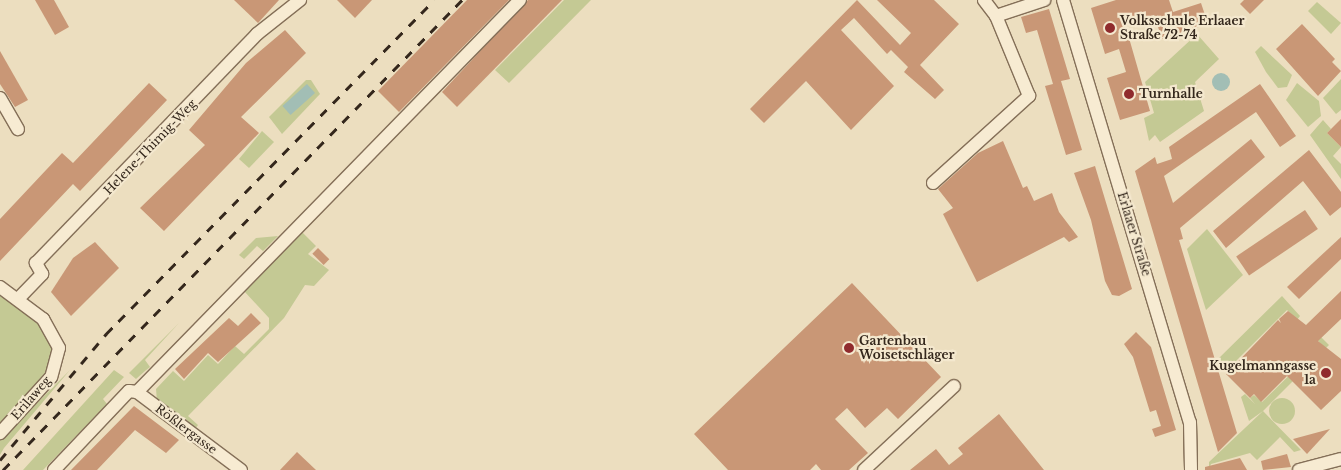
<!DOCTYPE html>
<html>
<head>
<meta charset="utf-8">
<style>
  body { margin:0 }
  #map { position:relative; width:1341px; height:470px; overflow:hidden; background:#ecdebf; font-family:"Libre Baskerville",serif }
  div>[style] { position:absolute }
  .green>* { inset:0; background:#c4c994 }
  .round { border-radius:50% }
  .water>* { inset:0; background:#a2beb5; transform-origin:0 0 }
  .building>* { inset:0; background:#c99776; transform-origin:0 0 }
  .roads { filter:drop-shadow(1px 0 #846f58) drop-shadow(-1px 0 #846f58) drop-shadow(0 1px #846f58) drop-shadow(0 -1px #846f58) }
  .minor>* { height:12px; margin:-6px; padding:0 6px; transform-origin:6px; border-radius:6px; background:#f7ebd2 }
  .rail>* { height:3px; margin-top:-1.5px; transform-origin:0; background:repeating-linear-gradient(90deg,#34271c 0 9px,transparent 0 18px) }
  .dots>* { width:14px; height:14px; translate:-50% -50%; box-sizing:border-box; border:2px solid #f4e8ce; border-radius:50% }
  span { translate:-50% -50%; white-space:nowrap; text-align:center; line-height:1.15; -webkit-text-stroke:4.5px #f4e8ce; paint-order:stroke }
  .poi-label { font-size:12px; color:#34271c; font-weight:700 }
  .left { translate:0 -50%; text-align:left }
  .right { translate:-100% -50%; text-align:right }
  .street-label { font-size:12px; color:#34271c }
</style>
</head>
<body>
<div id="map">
  <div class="green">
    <div style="clip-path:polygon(564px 0,591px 0,509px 83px,495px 70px)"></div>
    <div style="clip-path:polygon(1317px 2px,1341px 23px,1331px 34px,1308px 11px)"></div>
    <div style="clip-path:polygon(1197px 34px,1219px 59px,1195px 82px,1204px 111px,1160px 142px,1155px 135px,1149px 141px,1144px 118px,1154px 113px,1145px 82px)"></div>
    <div style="clip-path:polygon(1261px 46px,1292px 75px,1287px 87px,1278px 88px,1266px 72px,1255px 52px)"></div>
    <div style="clip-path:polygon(1341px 79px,1341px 110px,1336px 114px,1323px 98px)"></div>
    <div style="clip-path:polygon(306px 80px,311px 80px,320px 94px,282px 134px,269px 117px)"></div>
    <div style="clip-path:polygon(1297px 83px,1319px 101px,1321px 116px,1308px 127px,1286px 100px)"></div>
    <div style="clip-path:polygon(1323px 120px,1331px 129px,1327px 133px,1341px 147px,1333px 156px,1341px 164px,1341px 179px,1310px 135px)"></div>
    <div style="clip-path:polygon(262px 131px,274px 142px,249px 168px,239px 159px)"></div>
    <div style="clip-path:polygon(1207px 229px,1243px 275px,1206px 310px,1187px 249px)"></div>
    <div style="clip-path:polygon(302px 232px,316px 246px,308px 254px,329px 270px,314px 286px,305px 285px,284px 318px,188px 416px,198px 425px,195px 429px,157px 401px,156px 389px,173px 371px,184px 381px,208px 355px,218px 364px,235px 346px,244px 354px,269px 329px,269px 318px,244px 291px)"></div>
    <div style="clip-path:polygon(278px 236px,263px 251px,257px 246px,244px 259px,239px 255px,256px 238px)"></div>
    <div style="clip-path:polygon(0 295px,42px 327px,51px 341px,53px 358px,42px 378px,0 424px)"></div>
    <div style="clip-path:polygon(1282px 296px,1300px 316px,1297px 320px,1287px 310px,1228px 369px,1230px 376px,1216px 361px)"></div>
    <div style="clip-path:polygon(179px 323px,145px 360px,150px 367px,145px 371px,136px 379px,129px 373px)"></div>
    <div style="clip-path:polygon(1316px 332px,1329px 345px,1263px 411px,1301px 450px,1294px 452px,1280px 437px,1257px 460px,1250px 453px,1211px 464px,1209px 470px,1209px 462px,1263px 411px,1249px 421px,1241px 397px,1245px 394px,1255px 404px,1250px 398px,1254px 395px,1262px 402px,1321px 344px,1313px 335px)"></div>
    <div style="clip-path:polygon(70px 370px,4px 448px,0 455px,0 440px)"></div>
    <div style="clip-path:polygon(114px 370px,124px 377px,103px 399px,107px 404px,43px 470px,23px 470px)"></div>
    <div class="round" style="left:1269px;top:398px;width:26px;height:26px"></div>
  </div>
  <div class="water">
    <div class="round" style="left:1212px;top:73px;width:18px;height:18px"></div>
    <div style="left:307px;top:84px;width:12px;height:33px;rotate:48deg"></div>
  </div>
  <div class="building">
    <div style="clip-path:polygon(35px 0,54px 0,69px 27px,55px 35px)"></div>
    <div style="clip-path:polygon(234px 0,279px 0,258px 23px)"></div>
    <div style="clip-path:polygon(337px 0,372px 0,355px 18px)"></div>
    <div style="clip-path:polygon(467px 0,509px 0,399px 112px,378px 91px)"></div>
    <div style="clip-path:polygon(528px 0,562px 0,457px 107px,442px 92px)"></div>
    <div style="clip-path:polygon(857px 0,900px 45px,911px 33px,877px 0,934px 0,959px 24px,920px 65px,944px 90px,935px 99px,904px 72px,908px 67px,891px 50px,887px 54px,854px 18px,841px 30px,894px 86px,851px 130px,806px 81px,764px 123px,750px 109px)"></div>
    <div style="clip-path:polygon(1116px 0,1169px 0,1173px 12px,1201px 3px,1208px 24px,1162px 39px,1154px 15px,1125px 24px,1150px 111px,1120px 120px,1107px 78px,1126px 72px,1119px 49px,1105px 54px,1091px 8px)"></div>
    <div style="clip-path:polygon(1244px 0,1264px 0,1250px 14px,1240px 4px)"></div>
    <div style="clip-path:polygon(1049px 9px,1070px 79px,1061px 81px,1082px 150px,1066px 155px,1045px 86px,1053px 84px,1037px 30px,1026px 33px,1021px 17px)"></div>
    <div style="clip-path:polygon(1302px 24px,1335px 59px,1332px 62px,1341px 71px,1318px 96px,1276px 49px)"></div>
    <div style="clip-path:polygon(285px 30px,306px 53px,241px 117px,259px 133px,164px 231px,140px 208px,205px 145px,189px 130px,246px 63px)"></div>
    <div style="clip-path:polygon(0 51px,28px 100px,15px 107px,0 84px)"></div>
    <div style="clip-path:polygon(149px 83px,167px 100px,80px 191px,73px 184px,0 261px,0 219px,62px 153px,73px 163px)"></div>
    <div style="clip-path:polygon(1260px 84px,1296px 136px,1280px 147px,1256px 112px,1164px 176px,1173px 203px,1251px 139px,1265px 157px,1180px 228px,1183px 239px,1179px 240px,1237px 433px,1218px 452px,1135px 171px,1155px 157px,1157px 164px,1172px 159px,1169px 147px)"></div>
    <div style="clip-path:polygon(1341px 119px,1341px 147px,1327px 133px)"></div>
    <div style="clip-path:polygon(1003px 141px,1023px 188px,1027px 186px,1034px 201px,1052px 193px,1059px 212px,1078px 237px,1069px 242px,1064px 237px,977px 282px,943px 214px,953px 208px,938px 189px,978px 153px)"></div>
    <div style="clip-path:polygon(1309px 150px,1341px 192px,1341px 207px,1330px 216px,1303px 181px,1226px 248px,1213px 231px)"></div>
    <div style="clip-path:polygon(1095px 166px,1132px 289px,1119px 296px,1112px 295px,1105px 281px,1091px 220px,1074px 173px)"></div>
    <div style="left:1305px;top:210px;width:23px;height:83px;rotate:56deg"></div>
    <div style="clip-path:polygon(1341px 237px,1341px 259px,1299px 299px,1287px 287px)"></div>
    <div style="clip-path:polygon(95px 242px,119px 268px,71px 316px,51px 292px,73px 258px)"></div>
    <div style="left:318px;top:248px;width:16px;height:8px;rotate:45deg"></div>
    <div style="clip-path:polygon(852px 283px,941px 377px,898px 419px,887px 408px,865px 428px,847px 408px,835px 419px,868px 453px,849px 470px,821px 470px,816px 464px,810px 470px,728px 470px,694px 434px)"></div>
    <div style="clip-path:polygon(1341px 291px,1341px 319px,1318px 341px,1341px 359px,1341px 391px,1321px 410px,1287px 376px,1261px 402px,1254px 394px,1250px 398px,1226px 374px,1278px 320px,1281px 323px,1279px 319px,1288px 311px,1306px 325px)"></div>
    <div style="clip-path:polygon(251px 313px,261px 323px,218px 362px,208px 353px,184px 379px,175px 369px,229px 318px,238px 326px)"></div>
    <div style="clip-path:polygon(1136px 332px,1151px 347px,1176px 430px,1155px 437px,1152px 429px,1161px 426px,1156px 410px,1150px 412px,1133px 357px,1124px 344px)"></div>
    <div style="clip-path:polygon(134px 406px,179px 440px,166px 453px,135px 430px,97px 470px,71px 470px)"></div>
    <div style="clip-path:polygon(999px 414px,1044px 470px,910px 470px,936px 449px,949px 465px,963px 454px,958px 448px)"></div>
    <div style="clip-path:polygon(1330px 429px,1307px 454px,1293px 439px)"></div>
    <div style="clip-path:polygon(297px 452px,316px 470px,280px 470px)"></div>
    <div style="clip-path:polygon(1287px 454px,1291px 467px,1263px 470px,1261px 461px)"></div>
    <div style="clip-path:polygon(1240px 458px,1247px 470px,1205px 470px,1205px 467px)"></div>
  </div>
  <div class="roads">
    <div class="minor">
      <div style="left:1063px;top:0;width:441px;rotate:73.3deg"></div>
      <div style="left:1190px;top:422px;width:48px;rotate:88.8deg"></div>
      <div style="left:996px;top:16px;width:51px;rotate:-18.4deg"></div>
      <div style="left:0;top:98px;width:36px;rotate:60deg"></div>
      <div style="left:933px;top:183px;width:130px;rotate:-42.2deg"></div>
      <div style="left:1029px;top:96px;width:87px;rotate:-112.4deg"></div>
      <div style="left:996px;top:16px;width:20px;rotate:-127deg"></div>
      <div style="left:0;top:287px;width:54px;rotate:36.7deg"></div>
      <div style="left:43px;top:319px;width:33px;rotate:61deg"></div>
      <div style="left:59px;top:348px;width:30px;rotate:105deg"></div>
      <div style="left:51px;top:377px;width:76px;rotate:132.3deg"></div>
      <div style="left:18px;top:299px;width:35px;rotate:-46deg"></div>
      <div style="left:42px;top:274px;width:13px;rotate:-119deg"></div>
      <div style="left:36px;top:263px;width:318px;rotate:-46deg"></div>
      <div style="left:257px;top:34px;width:55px;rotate:-38.3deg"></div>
      <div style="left:137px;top:392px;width:548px;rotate:-45.67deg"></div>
      <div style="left:54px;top:470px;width:109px;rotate:-46.5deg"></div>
      <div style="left:129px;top:391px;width:8px;rotate:7deg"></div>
      <div style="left:137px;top:392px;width:130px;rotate:36.9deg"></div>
      <div style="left:864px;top:470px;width:123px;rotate:-43deg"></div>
      <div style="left:1299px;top:470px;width:43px;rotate:-14.7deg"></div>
    </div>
  </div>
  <div class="rail">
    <div style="left:0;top:460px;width:165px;rotate:-49.9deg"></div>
    <div style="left:106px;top:334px;width:468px;rotate:-45.5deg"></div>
    <div style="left:3px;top:470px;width:657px;rotate:-45.68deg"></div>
  </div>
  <div class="dots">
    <div style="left:1110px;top:28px;background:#902b2d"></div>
    <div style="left:1129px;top:94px;background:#902b2d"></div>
    <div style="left:849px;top:348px;background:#902b2d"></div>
    <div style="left:1326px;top:373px;background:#902b2d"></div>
  </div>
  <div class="poi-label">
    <span class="left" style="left:1120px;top:28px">Volksschule Erlaaer<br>Straße 72-74</span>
    <span class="left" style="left:1139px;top:94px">Turnhalle</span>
    <span class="left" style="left:859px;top:348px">Gartenbau<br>Woisetschläger</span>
    <span class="right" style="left:1316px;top:373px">Kugelmanngasse<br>1a</span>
  </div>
  <div class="street-label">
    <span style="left:150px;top:147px;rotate:-46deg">Helene-Thimig-Weg</span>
    <span style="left:1134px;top:234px;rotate:73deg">Erlaaer Straße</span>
    <span style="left:31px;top:398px;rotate:-49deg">Erilaweg</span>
    <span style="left:186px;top:429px;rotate:37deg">Rößlergasse</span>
  </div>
</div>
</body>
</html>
